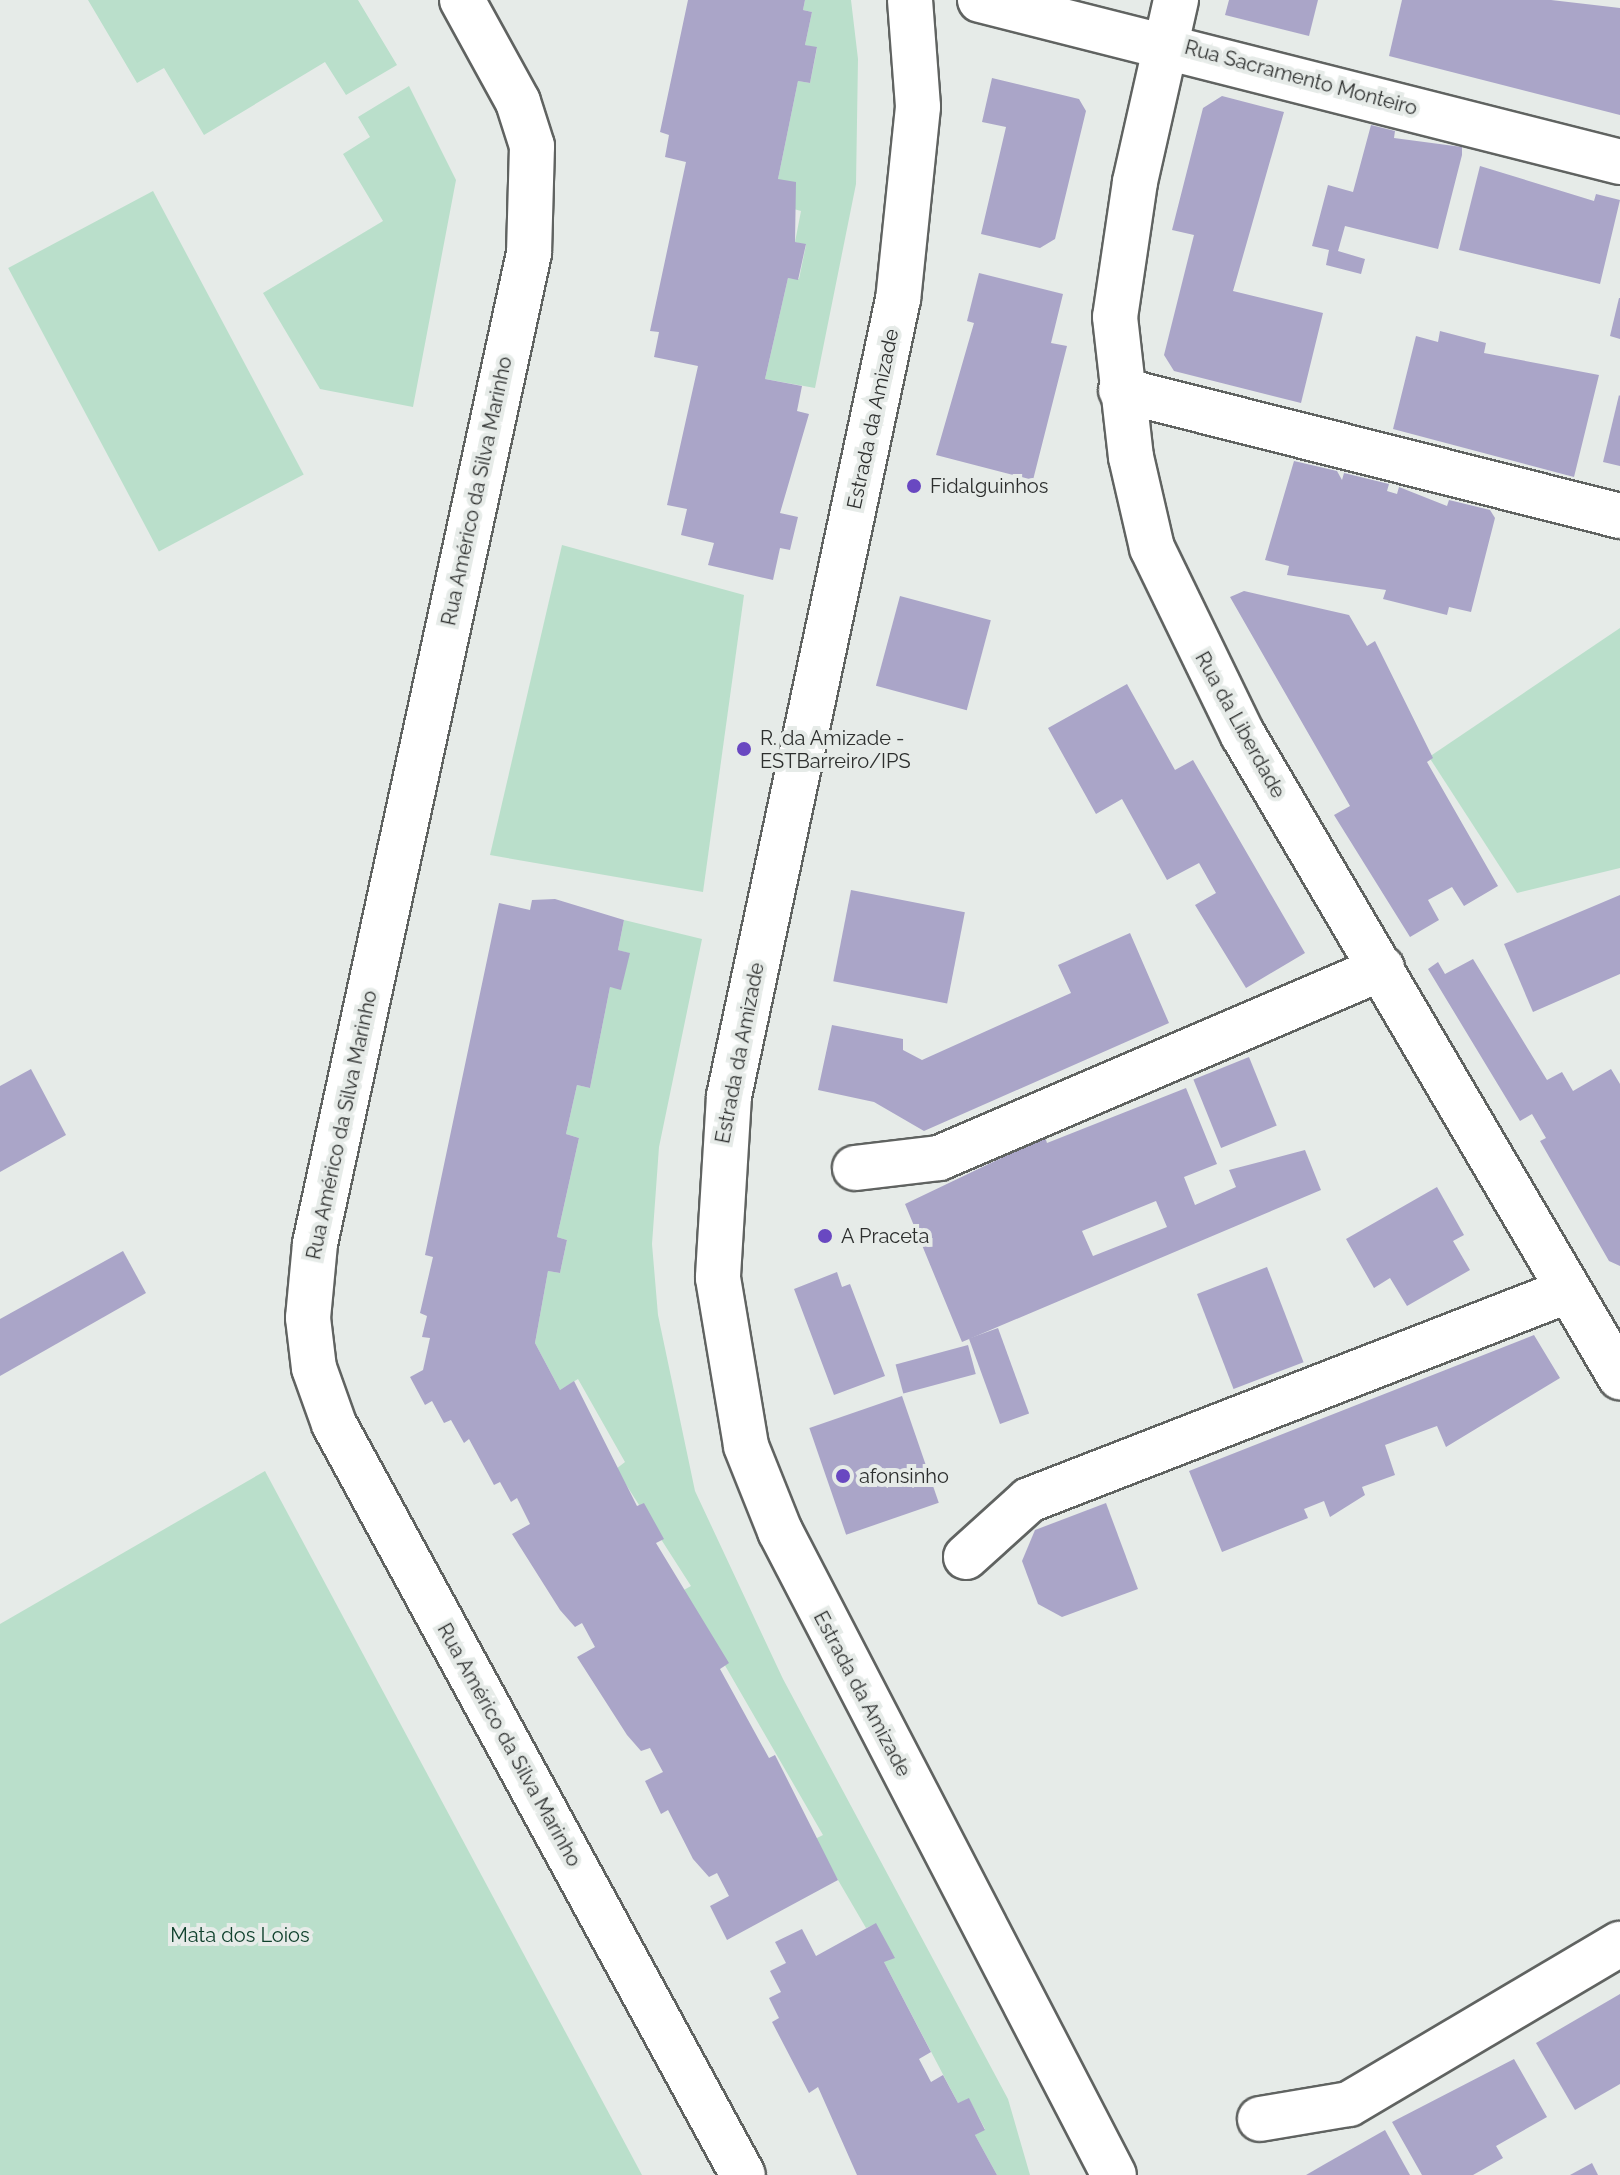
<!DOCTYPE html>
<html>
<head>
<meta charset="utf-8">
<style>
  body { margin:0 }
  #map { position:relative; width:1620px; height:2175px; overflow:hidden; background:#e6ebe8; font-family:Raleway,sans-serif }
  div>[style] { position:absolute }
  .green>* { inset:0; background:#badfcb; transform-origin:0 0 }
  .building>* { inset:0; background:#aaa5c8; transform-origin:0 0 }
  .roads { filter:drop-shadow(2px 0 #606361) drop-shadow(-2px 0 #606361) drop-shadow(0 2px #606361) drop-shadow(0 -2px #606361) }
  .minor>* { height:44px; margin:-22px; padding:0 22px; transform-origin:22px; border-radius:22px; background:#fff }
  .dots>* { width:22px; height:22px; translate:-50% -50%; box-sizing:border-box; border:4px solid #e6ebe8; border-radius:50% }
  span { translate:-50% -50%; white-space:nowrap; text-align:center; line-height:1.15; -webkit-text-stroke:8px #e6ebe8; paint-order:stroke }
  .street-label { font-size:20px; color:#2d2f2e }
  .poi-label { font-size:20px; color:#2d2f2e }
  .left { translate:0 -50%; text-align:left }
  .park-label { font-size:20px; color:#10412d }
</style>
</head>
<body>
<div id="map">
  <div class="green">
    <div style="clip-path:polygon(88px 0,358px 0,397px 65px,346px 95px,325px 62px,204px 135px,164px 68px,137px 83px)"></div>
    <div style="clip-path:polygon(805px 0,851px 0,858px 59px,856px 184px,815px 388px,765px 379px,788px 278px,799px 279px,806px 245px,795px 242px,801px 211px,790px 208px,778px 179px,798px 81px,810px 83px,817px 48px,805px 45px,812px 12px,803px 10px)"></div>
    <div style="clip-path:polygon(409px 86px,456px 180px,413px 407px,320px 389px,263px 293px,383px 221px,343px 154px,370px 137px,358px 117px)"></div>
    <div style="left:153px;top:191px;width:321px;height:164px;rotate:62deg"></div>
    <div style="clip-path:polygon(562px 545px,744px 595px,703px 892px,490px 855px)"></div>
    <div style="clip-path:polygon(1620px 628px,1620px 868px,1517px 893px,1429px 757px)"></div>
    <div style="clip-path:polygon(624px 920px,702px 939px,659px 1147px,652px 1244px,658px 1315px,695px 1491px,783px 1679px,1008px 2099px,1030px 2175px,997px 2175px,975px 2135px,985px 2129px,969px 2099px,958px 2103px,884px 1962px,876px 1924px,866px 1928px,838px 1880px,815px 1839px,823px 1835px,682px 1591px,691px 1586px,616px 1469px,625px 1462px,578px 1379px,560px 1390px,535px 1343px,548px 1271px,560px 1273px,567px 1240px,557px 1237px,579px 1138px,566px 1134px,577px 1085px,590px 1088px,610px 987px,621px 989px,629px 953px,618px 950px)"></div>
    <div style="clip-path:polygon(265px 1471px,642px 2175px,0 2175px,0 1624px)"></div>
  </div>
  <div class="building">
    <div style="clip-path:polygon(688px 0,805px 0,803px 10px,812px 12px,805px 45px,817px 47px,810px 83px,798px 81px,778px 179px,796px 182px,795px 242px,806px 244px,798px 280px,788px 278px,765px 379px,802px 386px,797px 411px,809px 414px,780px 513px,798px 517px,790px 550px,780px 548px,773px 580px,708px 565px,714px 543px,681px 535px,687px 509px,667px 505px,698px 366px,654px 357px,659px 332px,650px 331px,686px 162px,665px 157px,669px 135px,660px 132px)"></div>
    <div style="clip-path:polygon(1229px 0,1318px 0,1309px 36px,1225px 15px)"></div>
    <div style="clip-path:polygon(1402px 0,1551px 0,1620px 8px,1620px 115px,1389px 56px)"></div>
    <div style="clip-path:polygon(992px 78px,1079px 99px,1086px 111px,1055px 239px,1040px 248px,981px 234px,1006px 127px,982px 122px)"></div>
    <div style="clip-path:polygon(1222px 96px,1284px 112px,1233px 291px,1323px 313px,1301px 403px,1174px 371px,1164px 355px,1194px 235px,1172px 230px,1203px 108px)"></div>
    <div style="clip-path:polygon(1371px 125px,1395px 131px,1394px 138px,1462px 147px,1462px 155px,1438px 249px,1345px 226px,1338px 251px,1365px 259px,1361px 274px,1326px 265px,1329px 250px,1312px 246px,1328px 185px,1353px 192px)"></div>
    <div style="clip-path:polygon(1480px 166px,1594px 201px,1596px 194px,1620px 200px,1600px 284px,1459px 250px)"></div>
    <div style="clip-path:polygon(979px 273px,1063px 294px,1051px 343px,1067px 346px,1033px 480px,936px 455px,974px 323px,967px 321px)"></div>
    <div style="clip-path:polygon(1619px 298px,1620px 298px,1620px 339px,1610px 336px)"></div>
    <div style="clip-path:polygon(1440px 331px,1486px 343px,1484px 353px,1599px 375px,1574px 477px,1393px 429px,1416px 336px,1438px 342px)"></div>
    <div style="clip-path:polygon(1619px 395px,1620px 396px,1620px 466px,1603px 462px)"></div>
    <div style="clip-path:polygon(1294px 461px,1337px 471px,1342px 480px,1344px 473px,1389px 484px,1387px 491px,1397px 494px,1399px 487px,1447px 506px,1449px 500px,1490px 510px,1495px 518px,1471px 612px,1449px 607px,1447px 615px,1383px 599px,1386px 590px,1287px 575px,1289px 566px,1265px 560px)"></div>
    <div style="clip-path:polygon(1244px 591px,1349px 615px,1367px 646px,1375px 641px,1433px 758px,1427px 762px,1498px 886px,1464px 906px,1452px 887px,1428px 900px,1439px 920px,1410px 937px,1334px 815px,1350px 806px,1230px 597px)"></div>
    <div style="left:900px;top:596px;width:94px;height:93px;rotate:15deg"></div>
    <div style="clip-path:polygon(1127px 684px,1175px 770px,1193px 760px,1305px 953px,1246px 988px,1195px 905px,1216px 893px,1199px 863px,1167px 880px,1122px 799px,1096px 814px,1048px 728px)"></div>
    <div style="left:851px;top:890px;width:116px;height:93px;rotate:11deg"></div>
    <div style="clip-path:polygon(1620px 895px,1620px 974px,1533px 1012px,1504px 944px)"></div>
    <div style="clip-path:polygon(555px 899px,624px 920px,618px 950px,630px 953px,621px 990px,610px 987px,590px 1088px,577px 1085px,566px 1134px,579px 1138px,557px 1237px,567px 1240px,560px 1273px,548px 1271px,535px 1343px,560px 1390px,574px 1381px,637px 1506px,644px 1503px,664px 1539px,656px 1543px,729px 1663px,720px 1669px,769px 1758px,775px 1755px,838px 1880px,727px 1940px,710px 1906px,729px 1896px,717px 1873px,709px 1877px,693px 1859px,668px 1810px,661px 1814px,645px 1781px,663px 1772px,650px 1748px,641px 1751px,627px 1735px,577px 1657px,595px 1647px,582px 1623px,575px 1627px,560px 1610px,512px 1534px,530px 1524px,517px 1498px,511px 1502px,500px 1482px,494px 1485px,469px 1439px,464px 1443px,451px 1420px,444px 1423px,432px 1401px,425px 1405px,410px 1377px,423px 1370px,430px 1338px,422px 1337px,427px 1316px,420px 1313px,433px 1257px,425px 1255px,499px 903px,530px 910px,532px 900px)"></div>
    <div style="clip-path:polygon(1130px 933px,1169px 1023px,924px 1131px,874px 1102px,818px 1090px,832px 1025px,903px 1039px,903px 1050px,922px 1060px,1071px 993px,1058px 965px)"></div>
    <div style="clip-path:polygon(1473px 959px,1547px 1080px,1562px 1072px,1573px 1091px,1611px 1069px,1620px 1084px,1620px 1266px,1609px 1261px,1540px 1141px,1546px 1138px,1532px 1114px,1520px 1121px,1428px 969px,1438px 962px,1445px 974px)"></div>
    <div style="left:1249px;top:1057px;width:74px;height:60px;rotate:68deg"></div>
    <div style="clip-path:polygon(31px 1069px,66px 1135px,0 1172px,0 1086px)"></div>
    <div style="clip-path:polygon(evenodd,1186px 1088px,1217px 1164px,1184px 1177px,1195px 1205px,1236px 1187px,1229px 1170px,1305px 1150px,1321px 1190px,962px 1342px,905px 1204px,1045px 1137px,1047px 1143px,1186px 1088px,1156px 1201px,1167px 1227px,1093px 1256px,1082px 1231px,1156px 1201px)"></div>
    <div style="clip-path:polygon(1437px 1187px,1464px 1235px,1453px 1241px,1470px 1270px,1407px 1306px,1390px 1278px,1374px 1288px,1346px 1239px)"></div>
    <div style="clip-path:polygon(123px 1251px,146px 1293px,0 1376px,0 1319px)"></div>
    <div style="left:1267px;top:1267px;width:102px;height:75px;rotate:69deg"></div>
    <div style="clip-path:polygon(837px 1272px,842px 1287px,850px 1284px,885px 1376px,834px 1395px,794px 1289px)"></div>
    <div style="left:998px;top:1328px;width:91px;height:31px;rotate:70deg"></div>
    <div style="clip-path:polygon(1534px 1335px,1560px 1378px,1446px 1447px,1437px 1426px,1385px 1445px,1395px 1475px,1362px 1487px,1365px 1495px,1330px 1517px,1324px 1501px,1304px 1509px,1308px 1518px,1222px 1552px,1189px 1471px)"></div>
    <div style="left:968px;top:1345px;width:30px;height:75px;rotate:75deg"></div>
    <div style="left:902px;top:1396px;width:113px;height:98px;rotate:71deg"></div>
    <div style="clip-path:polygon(1106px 1503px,1138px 1589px,1062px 1617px,1038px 1604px,1022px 1561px,1035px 1530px)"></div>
    <div style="clip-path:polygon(876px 1923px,895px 1958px,884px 1962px,931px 2052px,919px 2059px,931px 2082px,943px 2075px,958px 2103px,969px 2098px,985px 2130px,975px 2135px,997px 2175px,857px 2175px,818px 2087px,809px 2093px,772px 2022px,779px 2018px,769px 1998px,781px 1992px,770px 1971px,786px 1963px,775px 1942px,802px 1929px,816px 1956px)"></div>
    <div style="clip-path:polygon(1620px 1994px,1620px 2084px,1575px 2110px,1536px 2043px)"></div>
    <div style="clip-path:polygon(1514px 2059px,1547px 2117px,1496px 2146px,1503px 2158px,1473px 2175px,1422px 2175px,1392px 2122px)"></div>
    <div style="clip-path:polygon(1385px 2130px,1410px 2175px,1306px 2175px,1325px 2164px)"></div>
    <div style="clip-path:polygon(1592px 2163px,1598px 2175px,1570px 2175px)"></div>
  </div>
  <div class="roads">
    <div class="minor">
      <div style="left:462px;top:0;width:116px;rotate:61.2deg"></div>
      <div style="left:518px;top:102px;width:46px;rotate:72.3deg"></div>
      <div style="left:532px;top:146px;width:107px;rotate:91.6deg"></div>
      <div style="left:529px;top:253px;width:1014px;rotate:102.19deg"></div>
      <div style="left:315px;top:1244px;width:74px;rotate:95.4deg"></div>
      <div style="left:308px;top:1318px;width:50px;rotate:83.2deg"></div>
      <div style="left:314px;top:1368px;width:59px;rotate:70.3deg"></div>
      <div style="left:334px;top:1424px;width:855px;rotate:61.43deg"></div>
      <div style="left:910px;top:0;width:107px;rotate:85.7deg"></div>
      <div style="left:918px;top:107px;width:193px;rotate:95.9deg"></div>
      <div style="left:898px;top:299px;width:815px;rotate:101.97deg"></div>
      <div style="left:729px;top:1096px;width:182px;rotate:93.5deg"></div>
      <div style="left:718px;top:1278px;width:170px;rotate:80.5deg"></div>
      <div style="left:746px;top:1446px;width:92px;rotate:68.2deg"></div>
      <div style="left:780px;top:1531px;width:725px;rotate:62.59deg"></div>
      <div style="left:980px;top:0;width:660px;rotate:14.2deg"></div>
      <div style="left:1176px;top:0;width:187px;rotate:102.7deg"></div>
      <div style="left:1135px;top:182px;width:136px;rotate:98.4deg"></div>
      <div style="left:1115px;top:317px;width:141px;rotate:83.5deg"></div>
      <div style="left:1131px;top:457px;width:93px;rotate:77deg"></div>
      <div style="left:1152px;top:548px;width:208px;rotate:64.1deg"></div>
      <div style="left:1243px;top:735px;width:745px;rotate:59.58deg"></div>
      <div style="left:1121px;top:390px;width:515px;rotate:14.17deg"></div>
      <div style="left:855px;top:1168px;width:85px;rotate:-6.8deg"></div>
      <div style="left:939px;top:1158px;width:482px;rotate:-23.2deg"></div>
      <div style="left:966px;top:1557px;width:85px;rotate:-42.1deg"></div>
      <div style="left:1029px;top:1500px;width:577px;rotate:-21.23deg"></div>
      <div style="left:1260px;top:2119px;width:90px;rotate:-9.6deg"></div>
      <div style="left:1349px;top:2104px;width:315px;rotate:-30.6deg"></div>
    </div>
  </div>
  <div class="dots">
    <div style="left:914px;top:486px;background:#6948c1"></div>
    <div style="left:744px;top:749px;background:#6948c1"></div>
    <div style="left:825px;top:1236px;background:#6948c1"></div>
    <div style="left:843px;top:1476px;background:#6948c1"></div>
  </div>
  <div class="street-label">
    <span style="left:1301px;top:78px;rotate:15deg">Rua Sacramento Monteiro</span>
    <span style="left:873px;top:419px;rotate:-78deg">Estrada da Amizade</span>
    <span style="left:477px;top:491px;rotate:-78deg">Rua Américo da Silva Marinho</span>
    <span style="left:1240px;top:725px;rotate:61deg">Rua da Liberdade</span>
    <span style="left:740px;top:1053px;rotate:-79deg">Estrada da Amizade</span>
    <span style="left:342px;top:1125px;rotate:-78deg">Rua Américo da Silva Marinho</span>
    <span style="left:862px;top:1694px;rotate:62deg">Estrada da Amizade</span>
    <span style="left:509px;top:1745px;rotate:61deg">Rua Américo da Silva Marinho</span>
  </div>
  <div class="poi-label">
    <span class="left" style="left:930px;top:486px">Fidalguinhos</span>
    <span class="left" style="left:760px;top:750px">R. da Amizade -<br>ESTBarreiro/IPS</span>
    <span class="left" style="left:841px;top:1236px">A Praceta</span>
    <span class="left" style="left:859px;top:1476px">afonsinho</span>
  </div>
  <div class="park-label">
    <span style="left:240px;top:1935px">Mata dos Loios</span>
  </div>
</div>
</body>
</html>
